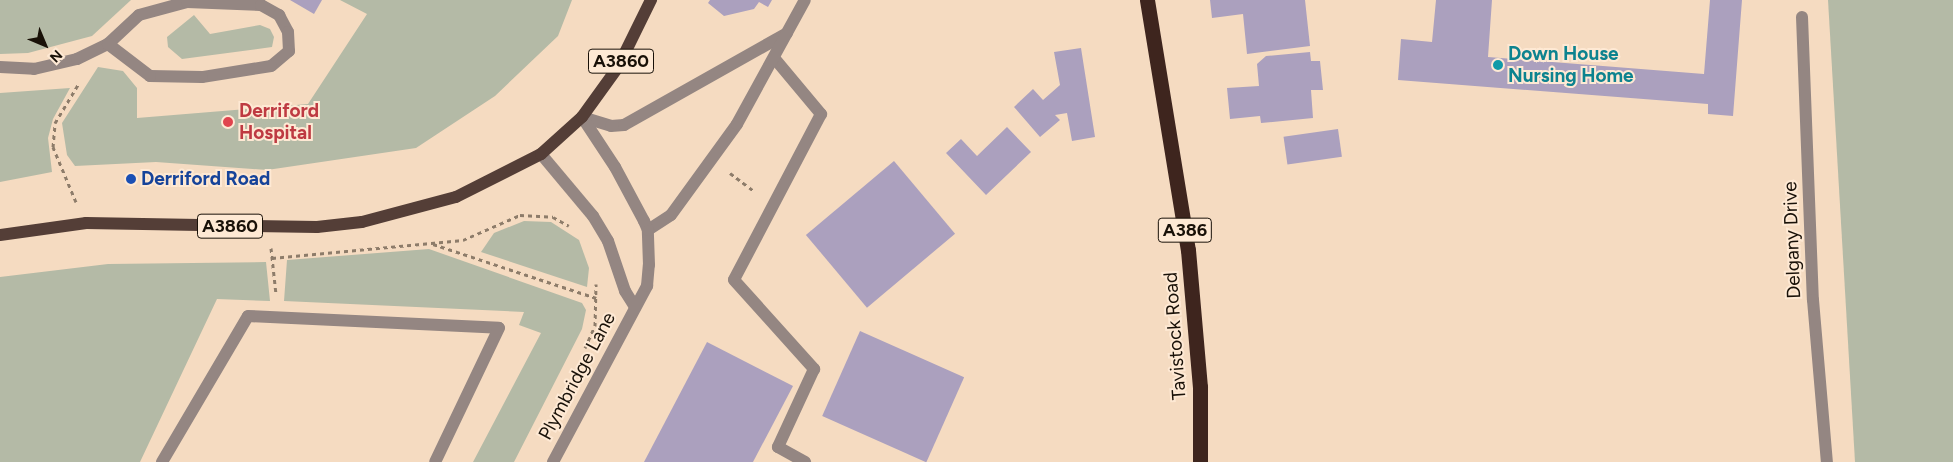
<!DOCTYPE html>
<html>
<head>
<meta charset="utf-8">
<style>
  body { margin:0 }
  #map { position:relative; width:1953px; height:462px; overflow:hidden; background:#f5dbc1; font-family:Figtree,sans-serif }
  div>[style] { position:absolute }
  .green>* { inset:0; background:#b4baa6 }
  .building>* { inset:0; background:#aba0be; transform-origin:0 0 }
  .path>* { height:3px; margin-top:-1.5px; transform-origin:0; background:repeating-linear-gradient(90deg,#8d7c6a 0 4px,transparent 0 8px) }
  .minor>* { height:12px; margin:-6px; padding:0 6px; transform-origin:6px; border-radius:6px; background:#948682 }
  .major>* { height:12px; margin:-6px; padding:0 6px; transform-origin:6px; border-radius:6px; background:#543e37 }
  .highway>* { height:15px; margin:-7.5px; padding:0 7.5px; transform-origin:7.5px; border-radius:7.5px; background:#3e251e }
  .dots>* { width:14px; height:14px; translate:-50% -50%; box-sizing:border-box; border:2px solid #fee9d4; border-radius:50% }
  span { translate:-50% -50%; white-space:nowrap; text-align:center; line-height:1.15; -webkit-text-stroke:4px #fee9d4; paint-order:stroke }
  .shield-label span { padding:1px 4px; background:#fee9d4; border:1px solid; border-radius:4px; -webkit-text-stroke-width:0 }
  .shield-label { font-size:18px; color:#191108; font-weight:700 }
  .culture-label { font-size:19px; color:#0d838f; font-weight:700 }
  .left { translate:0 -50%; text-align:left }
  .health-label { font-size:19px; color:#be3a42; font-weight:700 }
  .transit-label { font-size:19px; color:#164399; font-weight:700 }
  .street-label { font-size:19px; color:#191108 }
  .north { position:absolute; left:20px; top:20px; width:50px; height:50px; -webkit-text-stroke:4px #fee9d4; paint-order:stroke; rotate:135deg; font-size:14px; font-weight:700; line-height:20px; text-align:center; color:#191108 }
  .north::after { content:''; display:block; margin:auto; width:18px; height:22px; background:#191108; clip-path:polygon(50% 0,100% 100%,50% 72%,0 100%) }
</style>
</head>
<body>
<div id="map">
  <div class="green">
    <div style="clip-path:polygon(0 0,131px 0,92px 36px,28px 53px,0 54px)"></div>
    <div style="clip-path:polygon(340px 0,572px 0,558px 36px,495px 96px,416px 148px,267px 170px,156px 162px,75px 166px,67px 155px,62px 123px,98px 67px,123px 71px,137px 88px,137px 118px,308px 104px,367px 14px)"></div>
    <div style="clip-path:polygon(1828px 0,1953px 0,1953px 462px,1855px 462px)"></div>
    <div style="clip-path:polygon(194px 15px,210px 34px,260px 25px,270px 29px,274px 37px,272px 47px,182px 59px,168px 47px,167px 37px)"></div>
    <div style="clip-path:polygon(70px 88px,53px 119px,48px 138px,52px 172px,0 182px,0 93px)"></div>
    <div style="clip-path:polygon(524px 221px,551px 222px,579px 240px,589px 268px,587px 287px,481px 252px,494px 233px)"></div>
    <div style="clip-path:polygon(429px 249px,582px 303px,586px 310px,582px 329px,514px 462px,473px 462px,541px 333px,519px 325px,524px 312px,284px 301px,287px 260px)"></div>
    <div style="clip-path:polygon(266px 262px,270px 301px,217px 299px,140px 462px,0 462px,0 277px,108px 264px)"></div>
  </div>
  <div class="building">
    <div style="clip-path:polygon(290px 0,322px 0,314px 14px)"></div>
    <div style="clip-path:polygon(710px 0,772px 0,768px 7px,759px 2px,754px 9px,724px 16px,708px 3px)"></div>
    <div style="clip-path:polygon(1210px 0,1305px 0,1310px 46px,1247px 54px,1243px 14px,1212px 18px)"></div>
    <div style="clip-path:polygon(1436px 0,1492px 0,1488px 57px,1704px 74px,1710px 0,1742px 0,1733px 116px,1708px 114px,1708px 104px,1398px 80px,1401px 39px,1432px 42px)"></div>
    <div style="clip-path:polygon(1081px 48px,1095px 137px,1072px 141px,1067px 113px,1055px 115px,1060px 120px,1040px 137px,1014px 107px,1033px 89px,1043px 100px,1060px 85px,1054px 52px)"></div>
    <div style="clip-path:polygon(1310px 52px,1311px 61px,1320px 61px,1323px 90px,1311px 90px,1313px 118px,1261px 123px,1260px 116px,1230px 119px,1227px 88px,1259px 86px,1257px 64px,1266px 56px)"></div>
    <div style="clip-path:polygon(1007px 127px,1031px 152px,986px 195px,946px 153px,961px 139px,977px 156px)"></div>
    <div style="left:1338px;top:129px;width:28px;height:55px;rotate:82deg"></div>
    <div style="left:894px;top:161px;width:95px;height:115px;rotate:50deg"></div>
    <div style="left:860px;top:331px;width:114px;height:93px;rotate:24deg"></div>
    <div style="clip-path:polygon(707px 342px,793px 386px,753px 462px,644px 462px)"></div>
  </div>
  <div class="path">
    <div style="left:730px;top:173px;width:31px;rotate:37deg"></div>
    <div style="left:76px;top:202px;width:60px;rotate:-112.7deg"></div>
    <div style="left:53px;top:147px;width:24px;rotate:-85deg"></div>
    <div style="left:55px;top:123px;width:47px;rotate:-59deg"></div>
    <div style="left:433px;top:244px;width:172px;rotate:18.3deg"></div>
    <div style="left:271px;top:248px;width:46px;rotate:83.8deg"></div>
    <div style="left:272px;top:258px;width:192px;rotate:-5.4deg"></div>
    <div style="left:463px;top:240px;width:62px;rotate:-23.7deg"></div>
    <div style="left:520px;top:215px;width:33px;rotate:3deg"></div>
    <div style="left:553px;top:217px;width:18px;rotate:29deg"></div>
    <div style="left:585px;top:348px;width:24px;rotate:-66deg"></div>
    <div style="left:595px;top:326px;width:42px;rotate:-88.6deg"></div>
  </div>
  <div class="minor">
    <div style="left:1802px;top:17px;width:283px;rotate:87.8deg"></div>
    <div style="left:1813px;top:300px;width:163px;rotate:85.1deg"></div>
    <div style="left:775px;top:59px;width:72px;rotate:50.1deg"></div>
    <div style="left:821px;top:114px;width:187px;rotate:117.7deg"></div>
    <div style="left:734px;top:280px;width:120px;rotate:48deg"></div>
    <div style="left:814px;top:369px;width:86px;rotate:114.8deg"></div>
    <div style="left:778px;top:447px;width:31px;rotate:29deg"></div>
    <div style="left:0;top:67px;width:34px;rotate:3deg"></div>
    <div style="left:34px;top:69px;width:44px;rotate:-13.1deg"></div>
    <div style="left:77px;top:59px;width:34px;rotate:-26deg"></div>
    <div style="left:108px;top:44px;width:42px;rotate:-43.1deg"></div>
    <div style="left:139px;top:15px;width:50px;rotate:-15.2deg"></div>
    <div style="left:187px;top:2px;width:74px;rotate:2.3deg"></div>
    <div style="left:261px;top:5px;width:21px;rotate:29deg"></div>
    <div style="left:279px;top:15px;width:19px;rotate:62deg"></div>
    <div style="left:288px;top:32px;width:19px;rotate:87deg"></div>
    <div style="left:289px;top:51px;width:23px;rotate:140deg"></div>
    <div style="left:271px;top:66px;width:70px;rotate:170.9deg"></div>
    <div style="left:202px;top:77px;width:52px;rotate:-178.9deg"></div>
    <div style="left:150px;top:76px;width:53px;rotate:-142.7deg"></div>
    <div style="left:582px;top:117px;width:30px;rotate:17deg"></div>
    <div style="left:611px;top:126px;width:13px;rotate:-4deg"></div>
    <div style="left:624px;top:125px;width:187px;rotate:-29.4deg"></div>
    <div style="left:541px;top:154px;width:81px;rotate:50deg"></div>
    <div style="left:593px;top:216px;width:29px;rotate:59deg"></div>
    <div style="left:608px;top:241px;width:53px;rotate:71.2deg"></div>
    <div style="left:625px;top:291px;width:19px;rotate:58deg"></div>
    <div style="left:648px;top:230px;width:27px;rotate:-33deg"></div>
    <div style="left:671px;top:215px;width:112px;rotate:-54deg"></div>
    <div style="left:737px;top:124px;width:141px;rotate:-61.3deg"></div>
    <div style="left:162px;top:462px;width:169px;rotate:-59.5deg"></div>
    <div style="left:248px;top:316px;width:251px;rotate:2.7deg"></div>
    <div style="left:499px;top:328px;width:148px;rotate:115.5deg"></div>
    <div style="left:553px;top:462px;width:200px;rotate:-61.9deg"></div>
    <div style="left:647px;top:286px;width:21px;rotate:-85deg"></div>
    <div style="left:649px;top:265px;width:35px;rotate:-92deg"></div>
    <div style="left:648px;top:230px;width:10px;rotate:-114deg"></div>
    <div style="left:644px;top:221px;width:61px;rotate:-118.2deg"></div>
    <div style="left:615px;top:167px;width:60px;rotate:-123.4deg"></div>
  </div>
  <div class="major">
    <div style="left:0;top:235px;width:87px;rotate:-7.9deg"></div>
    <div style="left:86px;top:223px;width:231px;rotate:1deg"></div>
    <div style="left:317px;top:227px;width:45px;rotate:-6.3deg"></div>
    <div style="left:362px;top:222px;width:97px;rotate:-14.9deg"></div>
    <div style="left:456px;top:197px;width:95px;rotate:-26.8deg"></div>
    <div style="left:541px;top:154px;width:55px;rotate:-42.1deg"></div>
    <div style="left:582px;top:117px;width:62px;rotate:-54.2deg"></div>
    <div style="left:618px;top:67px;width:75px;rotate:-63.8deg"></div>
  </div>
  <div class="highway">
    <div style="left:1147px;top:0;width:253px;rotate:80.7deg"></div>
    <div style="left:1188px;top:250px;width:138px;rotate:85deg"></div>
    <div style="left:1200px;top:387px;width:75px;rotate:90deg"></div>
  </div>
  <div class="dots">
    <div style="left:1498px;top:65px;background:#0f9aa8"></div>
    <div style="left:228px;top:122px;background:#e0444e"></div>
    <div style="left:131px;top:179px;background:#1a4fb4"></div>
  </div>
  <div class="shield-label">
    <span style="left:621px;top:61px">A3860</span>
    <span style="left:230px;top:226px">A3860</span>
    <span style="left:1185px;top:230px">A386</span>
  </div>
  <div class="culture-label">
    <span class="left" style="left:1508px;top:65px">Down House<br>Nursing Home</span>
  </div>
  <div class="health-label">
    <span class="left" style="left:239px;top:122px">Derriford<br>Hospital</span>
  </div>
  <div class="transit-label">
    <span class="left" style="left:141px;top:179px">Derriford Road</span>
  </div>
  <div class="street-label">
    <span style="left:1792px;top:240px;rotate:-92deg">Delgany Drive</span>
    <span style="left:1175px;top:336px;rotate:-94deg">Tavistock Road</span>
    <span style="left:577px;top:376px;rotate:-62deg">Plymbridge Lane</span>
  </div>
  <div class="north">N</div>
</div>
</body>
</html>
